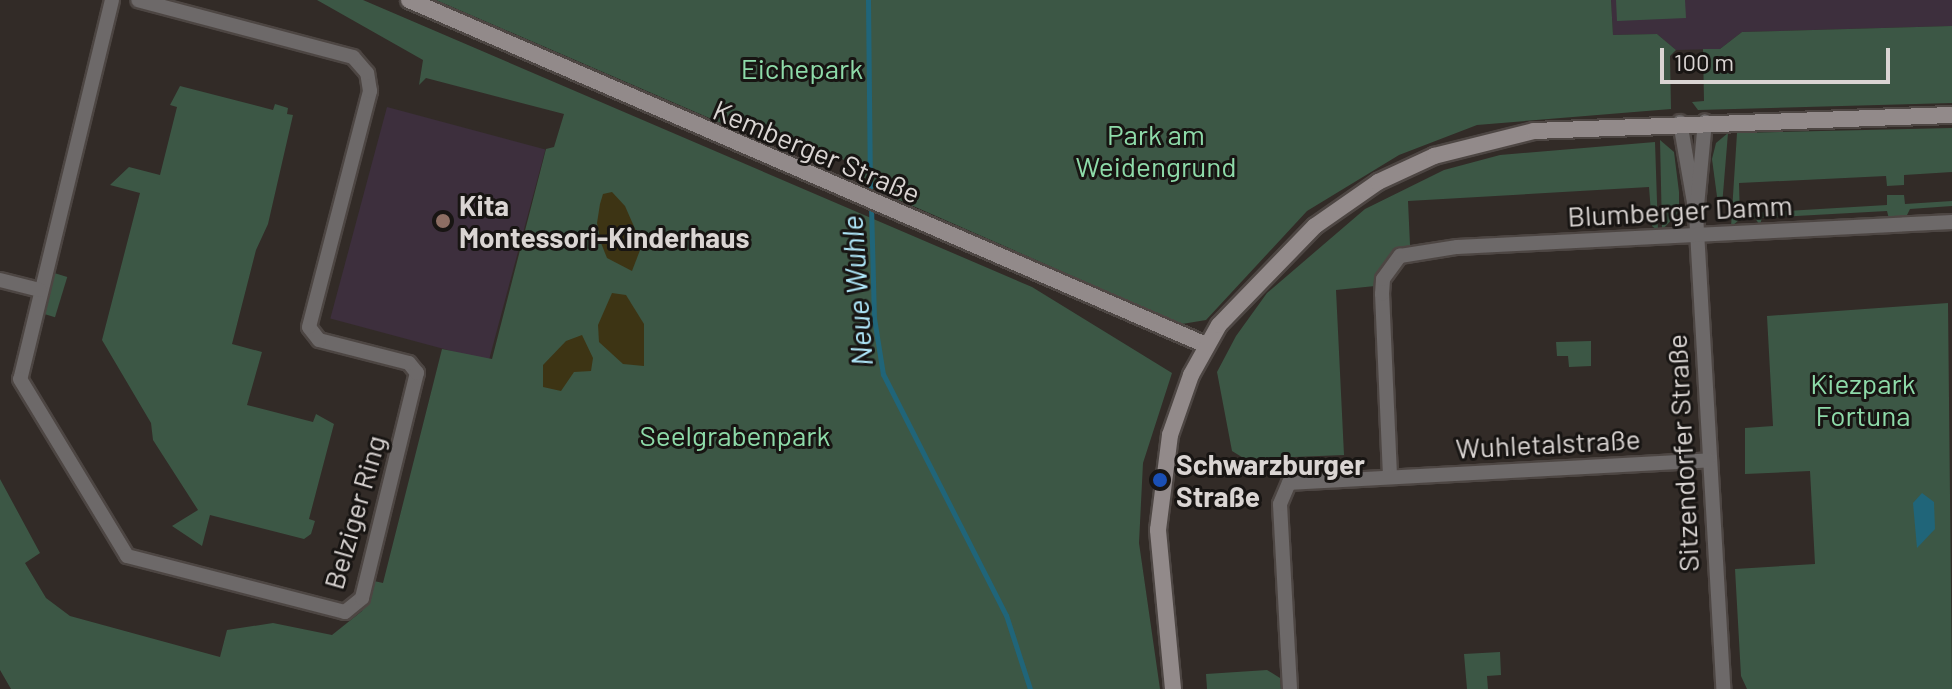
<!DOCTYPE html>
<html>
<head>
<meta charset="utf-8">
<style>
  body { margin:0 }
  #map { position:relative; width:1952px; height:689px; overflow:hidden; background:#322b27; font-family:Barlow,sans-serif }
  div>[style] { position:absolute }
  .education>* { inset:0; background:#3d2f3d; transform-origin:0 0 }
  .green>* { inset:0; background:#3c5745; transform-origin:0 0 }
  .sand>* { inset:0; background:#3d3414 }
  .water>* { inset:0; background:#206579 }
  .stream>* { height:5px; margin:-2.5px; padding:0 2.5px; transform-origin:2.5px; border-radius:2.5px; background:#206579 }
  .roads { filter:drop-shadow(2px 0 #4d4643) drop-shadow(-2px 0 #4d4643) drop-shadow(0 2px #4d4643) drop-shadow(0 -2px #4d4643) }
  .minor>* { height:14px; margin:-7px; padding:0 7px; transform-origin:7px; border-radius:7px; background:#6d6969 }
  .secondary>* { height:16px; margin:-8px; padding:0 8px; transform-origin:8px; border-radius:8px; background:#928a8a }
  .dots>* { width:22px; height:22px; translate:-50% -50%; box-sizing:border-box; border:4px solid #181513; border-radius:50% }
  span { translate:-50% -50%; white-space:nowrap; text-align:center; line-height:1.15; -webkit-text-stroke:6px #181513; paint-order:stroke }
  .park-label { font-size:28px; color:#8edba9 }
  .street-label { font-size:28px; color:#dad5d3 }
  .poi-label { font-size:28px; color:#dad5d3; font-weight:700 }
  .left { translate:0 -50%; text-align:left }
  .water-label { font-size:30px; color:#afe7fa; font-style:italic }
  .scale { position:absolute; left:1660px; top:48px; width:230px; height:36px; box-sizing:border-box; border:4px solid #dad5d3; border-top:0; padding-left:10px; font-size:24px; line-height:28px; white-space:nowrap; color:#dad5d3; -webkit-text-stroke:6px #181513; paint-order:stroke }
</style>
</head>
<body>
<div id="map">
  <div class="education">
    <div style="clip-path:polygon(1611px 0,1952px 0,1952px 26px,1742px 32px,1720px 49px,1676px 50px,1657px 34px,1613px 35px)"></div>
    <div style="left:387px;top:107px;width:164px;height:219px;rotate:15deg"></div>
  </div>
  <div class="green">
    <div style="clip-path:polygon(317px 0,363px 0,1032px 287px,1172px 373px,1143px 463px,1139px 543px,1160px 689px,11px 689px,0 670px,0 479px,40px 553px,25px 563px,46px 598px,70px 616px,220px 657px,227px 630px,273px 623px,332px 635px,362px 611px,374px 581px,383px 583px,442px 349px,492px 359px,546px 149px,554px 147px,564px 114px,426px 78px,419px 85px,423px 60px)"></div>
    <div style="clip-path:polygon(436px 0,1611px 0,1613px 35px,1657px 34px,1676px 50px,1670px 56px,1671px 109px,1477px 125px,1399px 155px,1307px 211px,1206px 320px,1182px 324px,872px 188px,854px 164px,744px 119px,737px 130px)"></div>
    <div style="clip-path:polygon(1616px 0,1685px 0,1686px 18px,1617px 21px)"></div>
    <div style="clip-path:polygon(1952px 26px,1952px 103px,1698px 110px,1692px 102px,1704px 101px,1703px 49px,1720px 49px,1742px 32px)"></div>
    <div style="clip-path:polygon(180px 86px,273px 110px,275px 104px,288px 108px,287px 114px,293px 115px,268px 224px,256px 250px,232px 344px,262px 352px,247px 405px,313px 422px,316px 414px,334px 424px,309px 519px,315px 521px,311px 534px,304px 539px,210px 515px,202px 546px,172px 526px,198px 510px,153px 440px,151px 423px,102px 340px,140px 193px,110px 185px,129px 167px,160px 175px,177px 107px,170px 105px)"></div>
    <div style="clip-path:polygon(1952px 128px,1952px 172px,1904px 175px,1904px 185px,1887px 186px,1886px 176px,1739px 183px,1740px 219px,1731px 227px,1737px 133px)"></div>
    <div style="clip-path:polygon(1728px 133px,1722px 206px,1720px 219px,1712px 159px,1716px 143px)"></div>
    <div style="clip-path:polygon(1660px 140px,1674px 152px,1679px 192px,1679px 212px,1662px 230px)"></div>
    <div style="clip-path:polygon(1655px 142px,1658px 231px,1652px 226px,1649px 187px,1408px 201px,1410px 245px,1389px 257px,1375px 286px,1336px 290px,1344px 455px,1245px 459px,1232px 451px,1217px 372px,1236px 336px,1267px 293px,1365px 209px,1444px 170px,1500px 155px)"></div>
    <div style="clip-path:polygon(1887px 195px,1904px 195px,1905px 204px,1952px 201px,1952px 206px,1910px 209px,1905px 219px,1889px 219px,1887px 211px,1762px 218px,1760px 225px,1751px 213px,1887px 205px)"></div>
    <div style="left:51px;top:272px;width:17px;height:42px;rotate:17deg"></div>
    <div style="clip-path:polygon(1948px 303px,1952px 689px,1747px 689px,1741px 676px,1735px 569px,1815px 564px,1810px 471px,1745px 474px,1745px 428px,1773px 426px,1767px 316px)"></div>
    <div style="clip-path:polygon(1591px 341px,1591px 366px,1569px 367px,1568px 356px,1557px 356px,1556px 342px)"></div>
    <div style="clip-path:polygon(1500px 652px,1501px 675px,1487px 676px,1488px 689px,1467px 689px,1464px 654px)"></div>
    <div style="clip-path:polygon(1267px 670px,1280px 678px,1281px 689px,1207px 689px,1206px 674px)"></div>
  </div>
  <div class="sand">
    <div style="clip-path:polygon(612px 192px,625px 206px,642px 245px,632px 271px,607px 258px,601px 243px,597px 223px,600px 204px,603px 194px)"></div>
    <div style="clip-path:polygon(612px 293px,626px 295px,644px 324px,644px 366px,623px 364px,599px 342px,598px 325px)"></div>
    <div style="clip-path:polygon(582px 335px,593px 358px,591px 371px,574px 372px,561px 391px,543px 387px,543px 365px,566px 341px)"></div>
  </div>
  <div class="water">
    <div style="clip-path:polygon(1922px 493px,1934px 502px,1935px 529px,1917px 548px,1913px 503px)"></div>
  </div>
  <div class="stream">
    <div style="left:868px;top:0;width:195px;rotate:89.4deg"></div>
    <div style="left:871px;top:205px;width:113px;rotate:88.5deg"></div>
    <div style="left:874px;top:318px;width:57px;rotate:80.9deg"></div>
    <div style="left:883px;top:374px;width:271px;rotate:63deg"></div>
    <div style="left:1006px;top:615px;width:78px;rotate:72deg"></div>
  </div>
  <div class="roads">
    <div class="minor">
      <div style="left:112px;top:0;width:390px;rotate:103.6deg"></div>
      <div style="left:20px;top:379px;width:207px;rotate:58.8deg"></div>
      <div style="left:127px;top:556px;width:225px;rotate:14.4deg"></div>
      <div style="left:345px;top:612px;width:22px;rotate:-39deg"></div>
      <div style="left:362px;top:598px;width:232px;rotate:-76.3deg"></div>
      <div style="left:417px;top:373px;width:13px;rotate:-129deg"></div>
      <div style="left:409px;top:363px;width:93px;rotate:-165.7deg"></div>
      <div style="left:319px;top:340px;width:16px;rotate:-128deg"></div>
      <div style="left:309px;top:327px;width:244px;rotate:-75.5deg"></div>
      <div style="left:370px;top:91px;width:18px;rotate:-99deg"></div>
      <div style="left:367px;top:73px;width:21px;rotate:-131deg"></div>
      <div style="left:353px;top:57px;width:222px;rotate:-165.2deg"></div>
      <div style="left:1680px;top:122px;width:93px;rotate:80.1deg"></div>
      <div style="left:1696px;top:214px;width:476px;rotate:86.7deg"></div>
      <div style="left:1697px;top:206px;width:85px;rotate:-84.6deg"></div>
      <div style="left:0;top:280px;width:41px;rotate:14deg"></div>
      <div style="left:1390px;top:476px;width:182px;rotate:-92.5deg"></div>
      <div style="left:1382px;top:294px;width:15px;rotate:-86deg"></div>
      <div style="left:1383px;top:279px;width:29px;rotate:-54deg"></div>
      <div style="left:1400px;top:256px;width:58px;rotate:-9deg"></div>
      <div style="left:1457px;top:247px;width:496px;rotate:-2.9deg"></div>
      <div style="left:1290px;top:689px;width:185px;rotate:-93.1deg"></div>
      <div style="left:1280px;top:504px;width:23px;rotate:-67deg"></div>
      <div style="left:1289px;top:483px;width:420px;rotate:-3.1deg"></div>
    </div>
    <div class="secondary">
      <div style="left:409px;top:0;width:868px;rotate:23.41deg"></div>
      <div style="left:1173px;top:689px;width:160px;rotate:-95.4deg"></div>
      <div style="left:1158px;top:530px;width:96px;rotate:-82.8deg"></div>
      <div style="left:1170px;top:435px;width:64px;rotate:-70.7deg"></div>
      <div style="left:1191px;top:375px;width:57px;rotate:-60.8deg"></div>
      <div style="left:1219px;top:325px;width:138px;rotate:-45.9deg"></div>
      <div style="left:1315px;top:226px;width:77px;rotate:-34.9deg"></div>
      <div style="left:1378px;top:182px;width:62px;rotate:-24.9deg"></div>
      <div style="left:1434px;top:156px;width:103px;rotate:-14deg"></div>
      <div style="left:1534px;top:131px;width:418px;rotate:-2.2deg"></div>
    </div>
  </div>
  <div class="dots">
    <div style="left:443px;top:221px;background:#8d6e63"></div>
    <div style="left:1160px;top:480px;background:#1a4fb4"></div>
  </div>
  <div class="park-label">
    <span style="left:802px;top:68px">Eichepark</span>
    <span style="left:1156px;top:150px">Park am<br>Weidengrund</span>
    <span style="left:1863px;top:399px">Kiezpark<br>Fortuna</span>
    <span style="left:735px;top:435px">Seelgrabenpark</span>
  </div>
  <div class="street-label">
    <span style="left:817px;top:151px;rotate:23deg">Kemberger Straße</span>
    <span style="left:1680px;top:210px;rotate:-3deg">Blumberger Damm</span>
    <span style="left:1548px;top:443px;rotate:-3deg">Wuhletalstraße</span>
    <span style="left:1682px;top:453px;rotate:-93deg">Sitzendorfer Straße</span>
    <span style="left:354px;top:512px;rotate:-74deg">Belziger Ring</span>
  </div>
  <div class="poi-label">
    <span class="left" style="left:459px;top:221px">Kita<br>Montessori-Kinderhaus</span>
    <span class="left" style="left:1176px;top:480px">Schwarzburger<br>Straße</span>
  </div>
  <div class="water-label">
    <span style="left:856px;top:291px;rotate:-94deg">Neue Wuhle</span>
  </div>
  <div class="scale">100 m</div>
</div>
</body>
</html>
